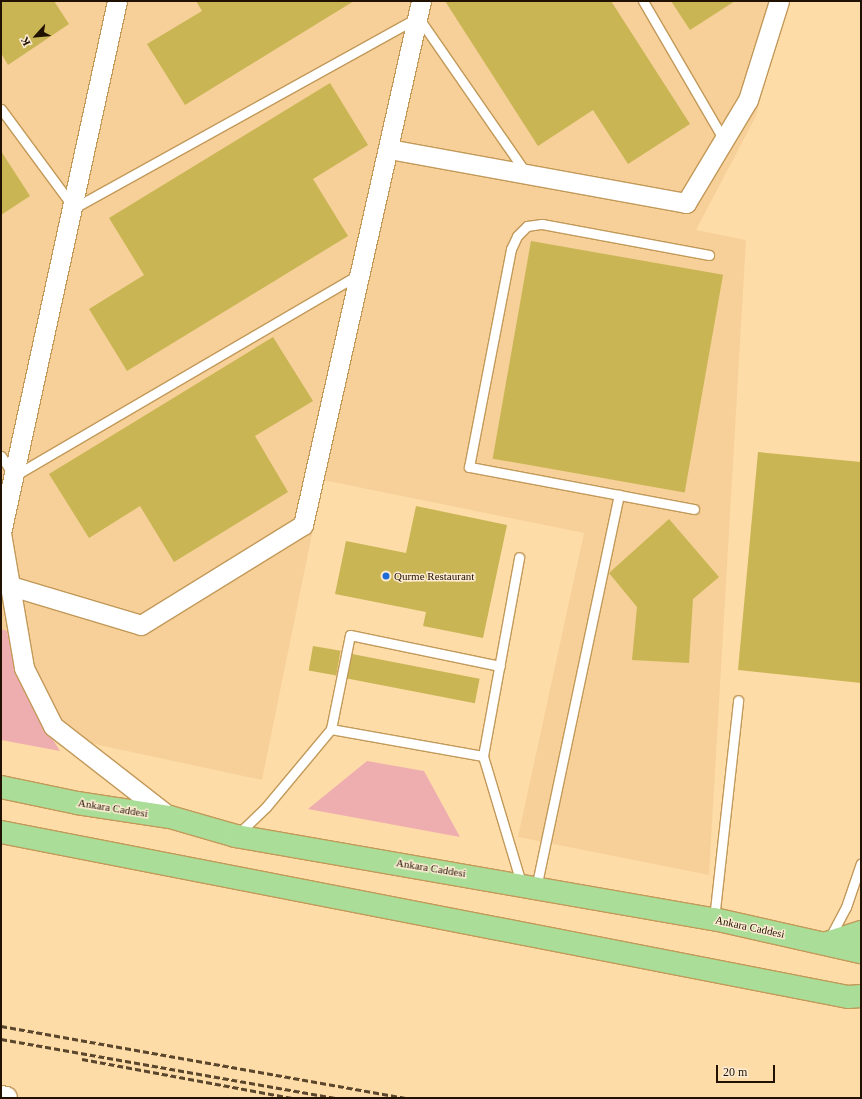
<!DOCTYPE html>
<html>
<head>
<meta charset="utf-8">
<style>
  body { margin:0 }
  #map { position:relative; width:862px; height:1099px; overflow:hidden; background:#fedca8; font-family:"Times New Roman",serif }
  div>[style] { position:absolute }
  .built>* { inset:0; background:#f6d098 }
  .green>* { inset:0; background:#eeaeaf }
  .building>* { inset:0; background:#c9b553; transform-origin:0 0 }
  .roads { filter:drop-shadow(1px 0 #c29959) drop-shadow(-1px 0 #c29959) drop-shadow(0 1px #c29959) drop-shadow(0 -1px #c29959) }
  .service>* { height:9px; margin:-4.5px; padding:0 4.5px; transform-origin:4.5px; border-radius:4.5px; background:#fff }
  .minor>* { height:19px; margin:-9.5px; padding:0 9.5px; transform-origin:9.5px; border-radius:9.5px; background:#fff }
  .tertiary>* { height:22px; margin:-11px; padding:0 11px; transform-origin:11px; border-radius:11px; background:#fff }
  .trunk>* { height:22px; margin:-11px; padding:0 11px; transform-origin:11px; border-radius:11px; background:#aade98 }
  .rail>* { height:3px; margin-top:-1.5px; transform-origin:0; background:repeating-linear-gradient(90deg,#5a462c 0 6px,transparent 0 9px) }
  .dots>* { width:11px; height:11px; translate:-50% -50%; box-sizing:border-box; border:2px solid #fdecd3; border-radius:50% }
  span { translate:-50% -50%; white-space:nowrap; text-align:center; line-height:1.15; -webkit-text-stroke:3px #fdecd3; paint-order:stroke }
  .poi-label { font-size:11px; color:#201100 }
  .left { translate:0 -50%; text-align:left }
  .street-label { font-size:11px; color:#201100 }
  .frame { position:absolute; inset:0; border:2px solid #201100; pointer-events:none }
  .north { position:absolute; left:16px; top:16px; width:40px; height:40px; -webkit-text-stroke:3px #fdecd3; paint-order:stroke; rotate:243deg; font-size:11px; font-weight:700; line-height:16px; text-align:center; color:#201100 }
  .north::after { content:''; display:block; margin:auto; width:14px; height:18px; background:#201100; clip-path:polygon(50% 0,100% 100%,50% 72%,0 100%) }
  .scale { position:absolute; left:716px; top:1065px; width:59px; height:18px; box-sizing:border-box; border:2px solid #201100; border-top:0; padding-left:5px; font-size:12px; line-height:14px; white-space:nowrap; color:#201100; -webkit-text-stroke:3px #fdecd3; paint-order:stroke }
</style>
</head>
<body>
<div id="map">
  <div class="built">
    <div style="clip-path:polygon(1px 1px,786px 1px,756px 116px,696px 230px,746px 240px,709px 875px,518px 837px,584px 533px,323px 480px,262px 780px,1px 724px)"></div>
  </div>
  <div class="green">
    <div style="clip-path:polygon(1px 629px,7px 631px,15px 670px,32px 706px,60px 751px,1px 740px)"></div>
    <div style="clip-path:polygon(367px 761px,424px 771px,460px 837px,308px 809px)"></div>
  </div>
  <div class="building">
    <div style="clip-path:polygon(1px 1px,54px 1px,69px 24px,8px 65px,1px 53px)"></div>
    <div style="clip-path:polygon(196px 1px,354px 1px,185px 105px,147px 44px,202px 11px)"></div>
    <div style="clip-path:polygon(445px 1px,611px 1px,690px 124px,628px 164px,593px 110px,538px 146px)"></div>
    <div style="clip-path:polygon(671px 1px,735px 1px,690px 30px)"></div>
    <div style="clip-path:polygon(330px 83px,368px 145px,313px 179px,348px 236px,127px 371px,89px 309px,144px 275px,109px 218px)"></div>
    <div style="clip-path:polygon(1px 151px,30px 196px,1px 215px)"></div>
    <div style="left:531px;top:241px;width:195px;height:221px;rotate:10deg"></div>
    <div style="clip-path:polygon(273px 337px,313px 401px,255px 436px,288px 492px,174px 562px,140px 506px,89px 538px,49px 474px)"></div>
    <div style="clip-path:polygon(758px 452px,861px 462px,861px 683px,738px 670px)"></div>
    <div style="clip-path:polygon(416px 506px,507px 525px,483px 638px,423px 626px,426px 612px,335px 594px,346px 541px,406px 553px)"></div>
    <div style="clip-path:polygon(669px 519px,719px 577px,693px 599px,689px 663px,632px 660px,637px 607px,609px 573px)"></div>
    <div style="left:313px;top:646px;width:28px;height:25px;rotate:10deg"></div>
    <div style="left:352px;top:654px;width:130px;height:25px;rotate:11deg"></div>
  </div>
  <div class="roads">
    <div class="service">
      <div style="left:643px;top:1px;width:161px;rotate:59.8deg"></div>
      <div style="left:1px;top:109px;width:123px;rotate:53.6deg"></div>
      <div style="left:74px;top:208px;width:393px;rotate:-29deg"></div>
      <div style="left:418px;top:17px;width:190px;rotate:55.3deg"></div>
      <div style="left:1px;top:456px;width:24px;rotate:57deg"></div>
      <div style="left:14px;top:476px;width:400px;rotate:-30.3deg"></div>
      <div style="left:694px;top:509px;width:229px;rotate:-169.4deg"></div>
      <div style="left:469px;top:467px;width:222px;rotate:-79.1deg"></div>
      <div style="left:511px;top:249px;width:14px;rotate:-65deg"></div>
      <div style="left:517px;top:236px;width:14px;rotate:-45deg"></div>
      <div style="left:527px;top:226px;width:15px;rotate:-8deg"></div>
      <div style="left:542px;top:224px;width:170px;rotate:10.5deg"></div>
      <div style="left:331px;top:729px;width:96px;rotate:-78.6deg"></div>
      <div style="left:350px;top:635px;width:153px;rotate:11.7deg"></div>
      <div style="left:483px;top:756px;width:202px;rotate:-79.7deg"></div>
      <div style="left:237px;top:835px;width:40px;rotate:-44deg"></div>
      <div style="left:266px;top:807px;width:102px;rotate:-50.2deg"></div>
      <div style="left:331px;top:729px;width:154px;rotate:10.1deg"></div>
      <div style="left:483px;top:756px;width:133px;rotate:73.3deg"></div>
      <div style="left:536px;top:888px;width:402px;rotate:-78.1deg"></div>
      <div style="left:714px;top:919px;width:220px;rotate:-83.7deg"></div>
      <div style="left:829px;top:939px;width:36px;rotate:-62deg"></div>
      <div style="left:846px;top:907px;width:46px;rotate:-71.2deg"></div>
    </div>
    <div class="minor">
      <div style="left:389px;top:149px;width:302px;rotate:10.3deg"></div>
      <div style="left:686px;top:203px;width:120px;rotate:-59deg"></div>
      <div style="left:748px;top:100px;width:104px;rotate:-72.6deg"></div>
      <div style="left:1px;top:533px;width:544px;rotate:-77.7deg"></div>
      <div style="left:1px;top:533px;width:137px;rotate:80.3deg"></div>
      <div style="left:24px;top:668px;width:65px;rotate:63.4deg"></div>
      <div style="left:53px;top:726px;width:148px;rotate:37.9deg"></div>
      <div style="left:1px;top:583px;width:146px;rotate:16.7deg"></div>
      <div style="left:141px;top:625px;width:190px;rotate:-31.7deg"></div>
      <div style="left:303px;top:525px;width:537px;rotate:-77.31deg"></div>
    </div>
    <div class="tertiary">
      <div style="left:1px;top:1097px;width:5px;rotate:11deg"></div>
    </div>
    <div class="trunk">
      <div style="left:1px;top:787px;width:78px;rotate:11.9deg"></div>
      <div style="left:77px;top:803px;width:94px;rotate:8.6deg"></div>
      <div style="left:170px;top:817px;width:69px;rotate:16.1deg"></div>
      <div style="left:236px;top:836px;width:485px;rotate:9.9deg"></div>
      <div style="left:714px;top:919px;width:151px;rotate:12.7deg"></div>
      <div style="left:1px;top:832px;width:863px;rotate:11.02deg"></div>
      <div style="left:848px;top:997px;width:13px;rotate:-4deg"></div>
      <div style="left:827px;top:943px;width:36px;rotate:-18deg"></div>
    </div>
  </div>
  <div class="rail">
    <div style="left:1px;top:1026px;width:411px;rotate:10.1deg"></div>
    <div style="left:1px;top:1039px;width:341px;rotate:10deg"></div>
    <div style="left:82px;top:1059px;width:215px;rotate:10.5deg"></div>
  </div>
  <div class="dots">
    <div style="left:386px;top:576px;background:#1d6cd7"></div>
  </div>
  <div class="poi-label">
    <span class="left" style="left:394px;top:576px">Qurme Restaurant</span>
  </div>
  <div class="street-label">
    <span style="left:113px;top:808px;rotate:9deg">Ankara Caddesi</span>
    <span style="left:431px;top:868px;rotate:9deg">Ankara Caddesi</span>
    <span style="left:750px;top:927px;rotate:12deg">Ankara Caddesi</span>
  </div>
  <div class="frame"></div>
  <div class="north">K</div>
  <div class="scale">20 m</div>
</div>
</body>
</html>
